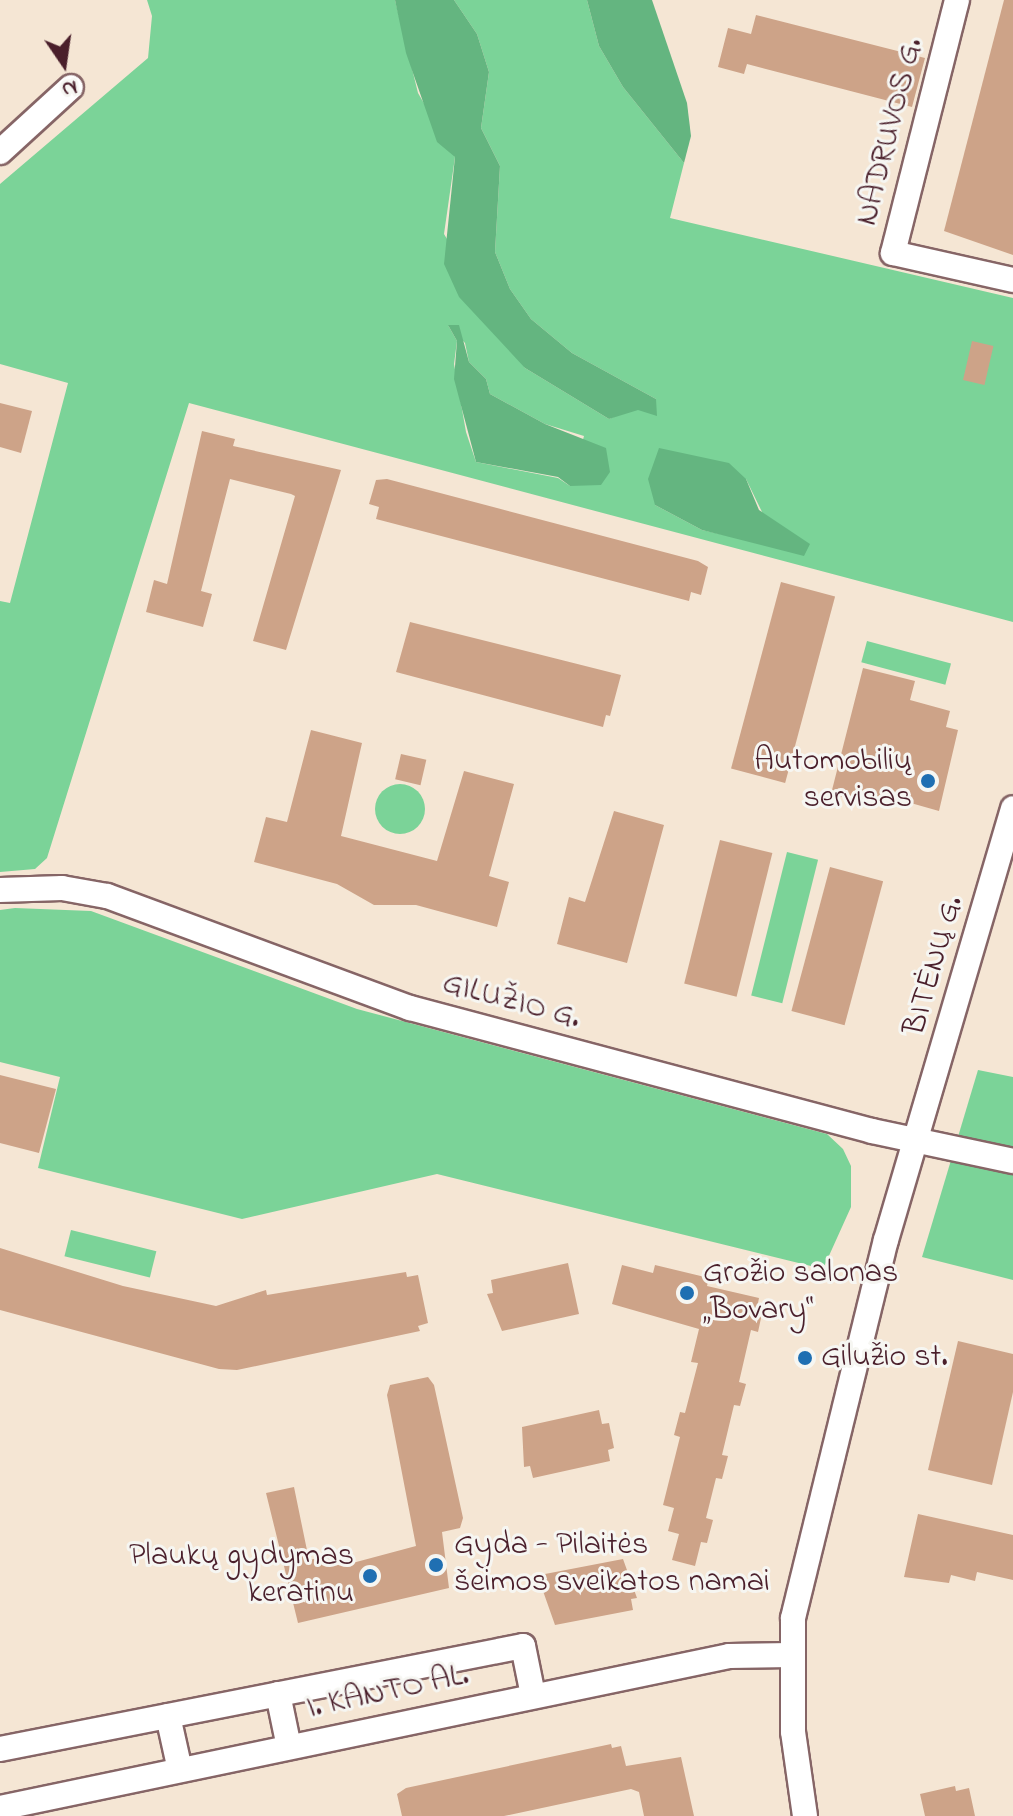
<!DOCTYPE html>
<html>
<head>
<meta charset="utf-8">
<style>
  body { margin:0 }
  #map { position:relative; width:1013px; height:1816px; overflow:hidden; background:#f5e6d4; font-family:"Indie Flower",sans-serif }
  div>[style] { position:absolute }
  .green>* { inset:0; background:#7bd398; transform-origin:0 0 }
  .round { border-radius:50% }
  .forest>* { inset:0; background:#64b580 }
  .building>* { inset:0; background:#cda388; transform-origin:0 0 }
  .roads { filter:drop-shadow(2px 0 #866566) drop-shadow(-2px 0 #866566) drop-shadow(0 2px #866566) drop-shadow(0 -2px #866566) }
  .street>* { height:24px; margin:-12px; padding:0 12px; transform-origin:12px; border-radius:12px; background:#fff }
  .dots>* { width:22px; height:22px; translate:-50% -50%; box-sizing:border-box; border:4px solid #f6f6f2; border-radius:50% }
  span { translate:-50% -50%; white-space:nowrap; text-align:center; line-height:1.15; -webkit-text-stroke:6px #f6f6f2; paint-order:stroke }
  .street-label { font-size:32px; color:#4a1f2b }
  .poi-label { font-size:32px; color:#4a1f2b }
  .right { translate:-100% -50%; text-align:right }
  .left { translate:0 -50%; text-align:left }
  .north { position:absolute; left:24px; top:24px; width:80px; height:80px; -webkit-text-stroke:6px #f6f6f2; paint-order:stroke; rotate:167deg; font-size:22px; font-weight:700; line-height:32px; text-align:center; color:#4a1f2b }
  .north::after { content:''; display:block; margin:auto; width:28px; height:36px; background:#4a1f2b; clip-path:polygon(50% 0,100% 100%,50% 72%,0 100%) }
</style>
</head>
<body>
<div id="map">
  <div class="green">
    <div style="clip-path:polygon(evenodd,147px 0,395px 0,418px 93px,455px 157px,444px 234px,525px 368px,609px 419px,656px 399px,572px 353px,531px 319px,510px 289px,495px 252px,500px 166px,481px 128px,489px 72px,477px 34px,454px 0,587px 0,599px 46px,623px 87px,684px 163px,670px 218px,1013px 298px,1013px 622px,189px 403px,47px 858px,35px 869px,0 872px,0 601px,10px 603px,68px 383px,0 364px,0 184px,148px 58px,152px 16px,147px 0,448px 325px,465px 343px,469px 362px,486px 379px,490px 394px,545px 424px,584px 436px,570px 486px,558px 478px,476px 462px,466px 432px,454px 364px,457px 341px,448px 325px,147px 0,746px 479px,779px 547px,702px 530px,655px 505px,746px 479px)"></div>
    <div style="left:867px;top:641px;width:87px;height:22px;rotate:15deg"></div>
    <div class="round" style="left:375px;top:784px;width:50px;height:50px"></div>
    <div style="left:787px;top:852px;width:32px;height:148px;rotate:14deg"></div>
    <div style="clip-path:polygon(15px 908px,91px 911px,357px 1009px,827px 1134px,843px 1149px,851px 1166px,851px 1207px,823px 1269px,437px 1174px,242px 1219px,38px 1168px,60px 1077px,0 1062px,0 910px)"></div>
    <div style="clip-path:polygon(978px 1070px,1013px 1077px,1013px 1280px,922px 1257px)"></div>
    <div style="left:71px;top:1230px;width:88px;height:27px;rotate:14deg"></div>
  </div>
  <div class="forest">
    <div style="clip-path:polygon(395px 0,454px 0,477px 34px,489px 72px,481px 128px,500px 166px,495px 252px,510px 289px,531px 319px,572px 353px,656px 399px,657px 416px,638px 410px,609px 419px,525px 368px,459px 297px,444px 264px,455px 157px,437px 142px,406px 53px)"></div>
    <div style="clip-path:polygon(587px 0,652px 0,687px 103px,691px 136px,684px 163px,623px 87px,599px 46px)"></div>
    <div style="clip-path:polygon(448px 325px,459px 325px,469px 362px,486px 379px,490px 394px,545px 424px,606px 448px,610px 472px,601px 485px,570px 486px,558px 477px,476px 462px,454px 379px,457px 341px)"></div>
    <div style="clip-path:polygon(659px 448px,729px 463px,746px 479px,759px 510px,810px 544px,804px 556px,702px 530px,655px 505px,648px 479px)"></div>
  </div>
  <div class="building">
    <div style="clip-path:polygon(1004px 0,1013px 0,1013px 255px,944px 231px)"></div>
    <div style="clip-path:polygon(756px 15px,925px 58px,912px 107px,747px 64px,744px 74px,718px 67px,728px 28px,751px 34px)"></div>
    <div style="left:972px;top:341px;width:22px;height:40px;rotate:13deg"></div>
    <div style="clip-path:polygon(0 403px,32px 411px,21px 453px,0 447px)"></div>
    <div style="clip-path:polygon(202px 431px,235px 439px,233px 446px,341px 470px,286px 650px,253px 641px,295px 496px,291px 494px,230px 479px,201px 591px,212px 594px,203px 627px,146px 612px,154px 580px,167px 584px)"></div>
    <div style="clip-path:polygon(387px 479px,698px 561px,708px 567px,701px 595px,691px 592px,689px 601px,376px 519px,379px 507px,369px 504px,376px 480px)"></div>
    <div style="left:781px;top:582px;width:56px;height:193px;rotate:15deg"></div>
    <div style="clip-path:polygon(410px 622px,621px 675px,610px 716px,606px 715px,603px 727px,396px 672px)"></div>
    <div style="clip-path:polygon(863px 668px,915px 681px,910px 700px,950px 711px,946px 727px,958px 730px,939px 811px,886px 796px,883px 807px,831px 794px)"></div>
    <div style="clip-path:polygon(311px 730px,362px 743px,341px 836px,437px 861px,464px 771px,514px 784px,489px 876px,509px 882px,497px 927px,416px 905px,374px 905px,337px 884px,254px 862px,266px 817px,287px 822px)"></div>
    <div style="left:401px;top:754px;width:26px;height:26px;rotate:13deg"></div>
    <div style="clip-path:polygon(614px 811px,664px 825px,627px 963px,557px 944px,569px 897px,585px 902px)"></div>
    <div style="left:720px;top:840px;width:54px;height:148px;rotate:14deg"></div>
    <div style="left:830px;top:867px;width:55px;height:149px;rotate:15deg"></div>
    <div style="clip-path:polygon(0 1075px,56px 1089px,39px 1153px,0 1143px)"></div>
    <div style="clip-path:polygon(0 1248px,123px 1286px,216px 1306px,266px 1290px,267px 1295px,406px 1272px,407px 1277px,418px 1275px,428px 1323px,418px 1326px,420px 1331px,373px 1341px,237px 1370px,219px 1369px,0 1310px)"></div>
    <div style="clip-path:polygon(568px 1263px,579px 1314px,502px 1331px,487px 1294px,493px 1293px,491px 1280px)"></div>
    <div style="clip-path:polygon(622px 1265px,653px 1273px,655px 1265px,709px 1278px,707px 1286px,759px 1298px,757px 1308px,763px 1309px,758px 1332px,751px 1330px,739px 1382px,746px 1384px,740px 1406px,734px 1405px,722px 1455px,728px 1456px,722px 1479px,716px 1478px,706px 1518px,713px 1520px,707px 1543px,701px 1542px,695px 1566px,672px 1560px,679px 1534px,668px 1531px,674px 1508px,663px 1505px,680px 1437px,674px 1435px,680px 1412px,685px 1413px,698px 1363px,691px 1362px,699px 1329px,612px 1304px)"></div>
    <div style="clip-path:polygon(958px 1341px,1013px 1354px,1013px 1392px,992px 1485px,928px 1470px)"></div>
    <div style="clip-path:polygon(428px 1377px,434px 1385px,463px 1518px,460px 1528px,442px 1532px,449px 1588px,298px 1623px,266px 1493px,294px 1487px,309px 1560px,332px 1555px,334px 1564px,345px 1565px,416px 1546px,387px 1395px,390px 1385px)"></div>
    <div style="clip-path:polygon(599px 1410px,602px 1424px,609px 1423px,614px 1448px,608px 1450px,610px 1461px,533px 1478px,530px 1466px,524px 1467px,522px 1427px)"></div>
    <div style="clip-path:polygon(918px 1514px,1013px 1535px,1013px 1580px,977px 1572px,975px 1581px,951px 1575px,949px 1583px,904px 1577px)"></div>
    <div style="clip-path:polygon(623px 1559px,637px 1598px,631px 1599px,633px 1610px,555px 1625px,543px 1591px,548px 1589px,545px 1574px)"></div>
    <div style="clip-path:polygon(611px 1744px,612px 1748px,621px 1746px,626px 1766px,681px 1757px,694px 1816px,644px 1816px,639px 1792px,631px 1789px,504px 1816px,402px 1816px,397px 1794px,406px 1788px)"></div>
    <div style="clip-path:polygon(955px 1786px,956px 1791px,969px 1788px,975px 1816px,925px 1816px,920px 1794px)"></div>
  </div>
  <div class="roads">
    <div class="street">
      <div style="left:957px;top:0;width:261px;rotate:104.2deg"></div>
      <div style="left:893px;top:253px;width:123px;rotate:12.7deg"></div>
      <div style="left:0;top:152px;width:96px;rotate:-42.5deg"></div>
      <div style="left:0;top:890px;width:62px;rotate:-1.8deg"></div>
      <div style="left:62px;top:888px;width:46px;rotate:10.1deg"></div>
      <div style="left:107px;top:896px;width:323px;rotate:20.3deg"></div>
      <div style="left:410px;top:1008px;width:478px;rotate:14.9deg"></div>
      <div style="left:872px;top:1131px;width:144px;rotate:12deg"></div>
      <div style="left:278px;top:1694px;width:54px;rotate:78.3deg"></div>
      <div style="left:168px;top:1716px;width:55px;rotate:77.5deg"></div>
      <div style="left:0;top:1749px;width:533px;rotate:-11.14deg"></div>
      <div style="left:523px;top:1646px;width:50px;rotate:78.5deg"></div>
      <div style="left:0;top:1808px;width:745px;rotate:-11.78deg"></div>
      <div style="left:729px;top:1656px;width:62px;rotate:-0.9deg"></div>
      <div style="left:805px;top:1816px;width:85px;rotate:-98.1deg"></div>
      <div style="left:793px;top:1732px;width:114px;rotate:-90deg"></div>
      <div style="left:793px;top:1618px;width:389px;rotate:-76.2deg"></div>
      <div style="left:886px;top:1240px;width:450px;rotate:-73.6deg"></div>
    </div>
  </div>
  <div class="dots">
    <div style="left:928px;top:781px;background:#1f6fb2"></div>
    <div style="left:687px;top:1293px;background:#1f6fb2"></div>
    <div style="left:805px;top:1358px;background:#1f6fb2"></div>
    <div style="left:436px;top:1565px;background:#1f6fb2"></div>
    <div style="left:370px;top:1576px;background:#1f6fb2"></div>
  </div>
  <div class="street-label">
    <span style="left:891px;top:132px;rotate:-76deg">NADRUVOS G.</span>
    <span style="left:935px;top:966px;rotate:-74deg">BITĖNŲ G.</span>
    <span style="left:511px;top:1002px;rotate:15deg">GILUŽIO G.</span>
    <span style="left:388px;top:1693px;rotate:-12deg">I. KANTO AL.</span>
  </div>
  <div class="poi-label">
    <span class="right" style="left:912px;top:781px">Automobilių<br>servisas</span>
    <span class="left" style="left:703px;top:1293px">Grožio salonas<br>„Bovary“</span>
    <span class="left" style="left:821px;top:1358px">Gilužio st.</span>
    <span class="left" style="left:454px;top:1565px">Gyda - Pilaitės<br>šeimos sveikatos namai</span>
    <span class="right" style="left:354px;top:1576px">Plaukų gydymas<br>keratinu</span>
  </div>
  <div class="north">N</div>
</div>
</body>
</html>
